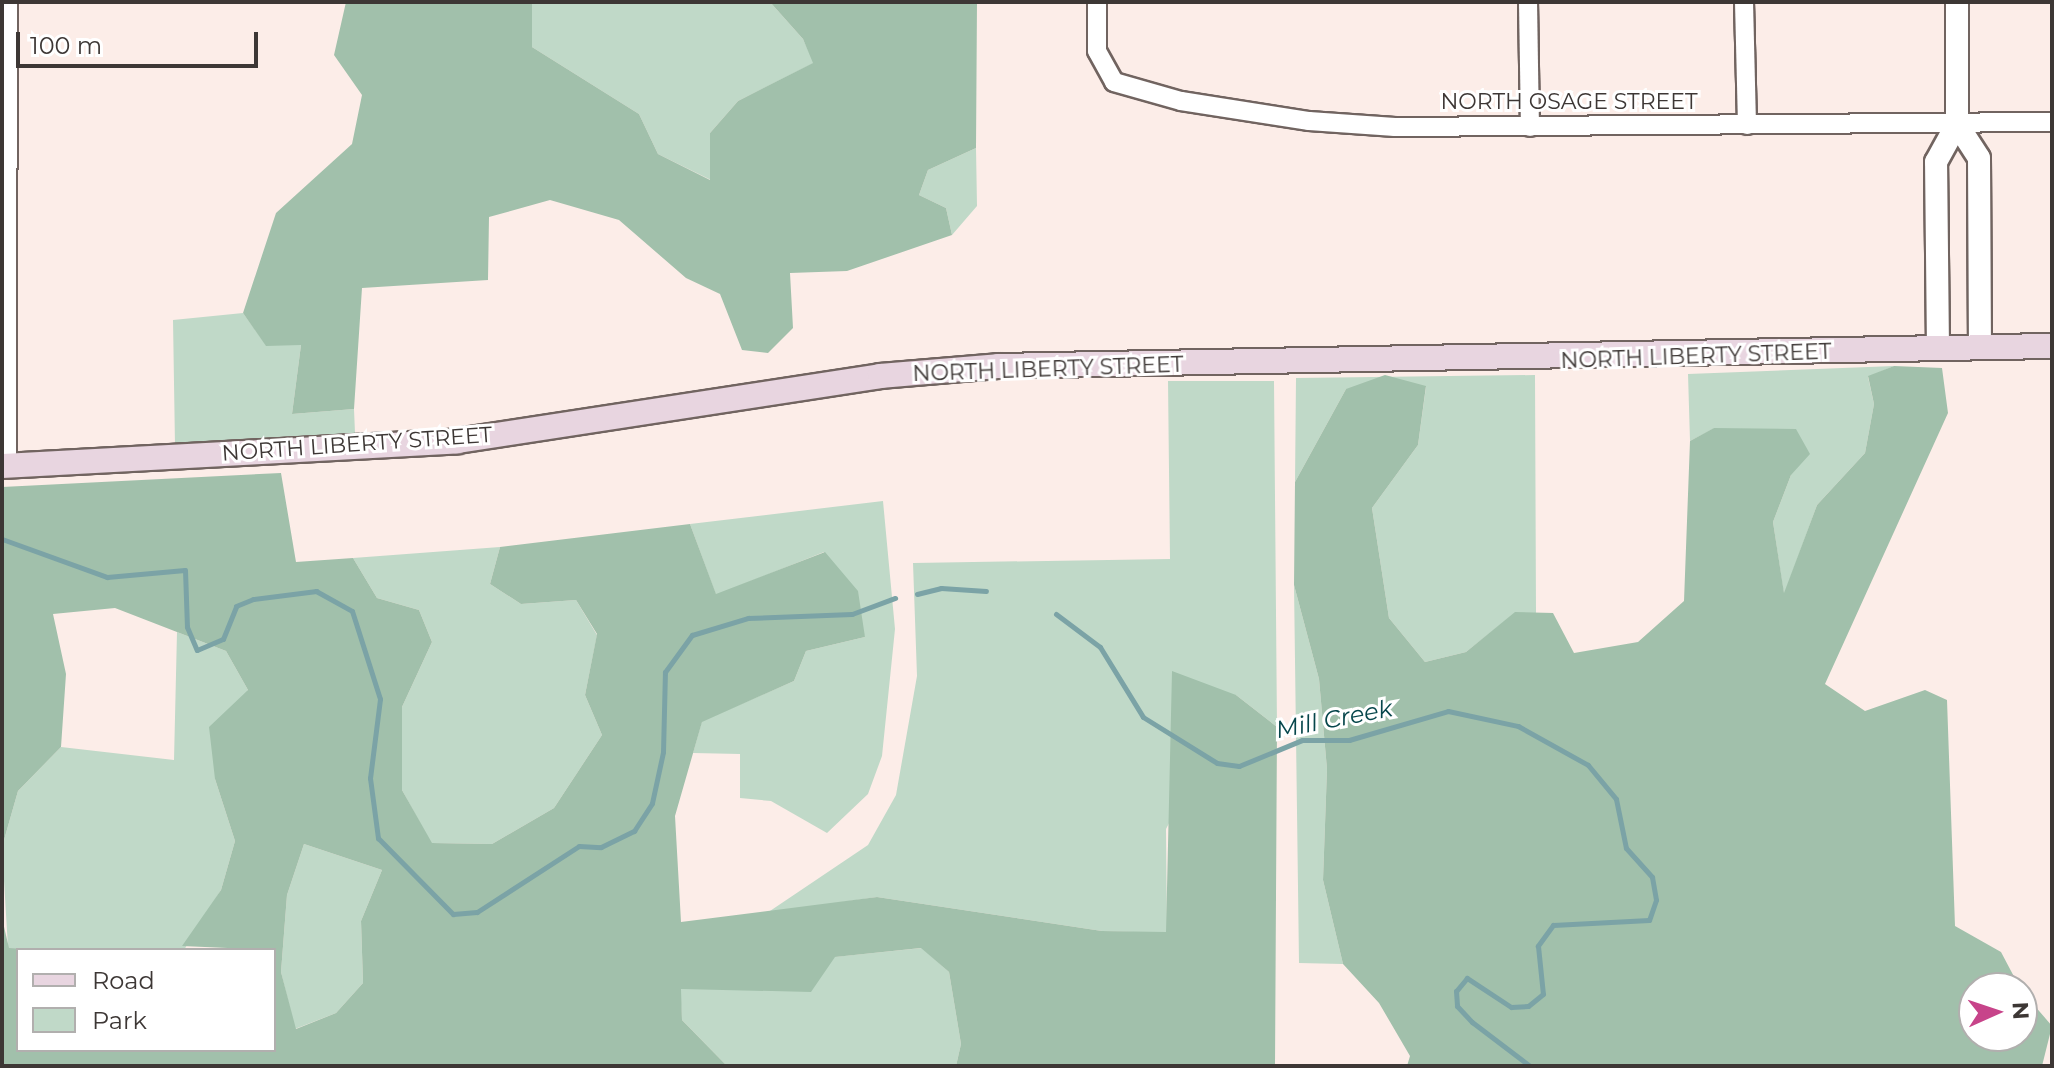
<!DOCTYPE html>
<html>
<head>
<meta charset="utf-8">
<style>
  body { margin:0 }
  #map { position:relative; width:2054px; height:1068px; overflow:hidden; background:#fcede8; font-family:Montserrat,sans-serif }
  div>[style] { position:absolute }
  .green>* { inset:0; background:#c0d9c8 }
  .forest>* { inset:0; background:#a1c0ab }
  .stream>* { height:5px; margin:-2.5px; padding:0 2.5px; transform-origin:2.5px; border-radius:2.5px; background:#7ba3a6 }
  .roads { filter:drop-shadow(2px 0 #716460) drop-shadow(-2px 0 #716460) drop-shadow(0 2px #716460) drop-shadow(0 -2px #716460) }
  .minor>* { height:18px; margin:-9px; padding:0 9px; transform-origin:9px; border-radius:9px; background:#fff }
  .tertiary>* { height:22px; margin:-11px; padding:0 11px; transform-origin:11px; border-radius:11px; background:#fff }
  .secondary>* { height:24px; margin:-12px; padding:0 12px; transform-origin:12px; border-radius:12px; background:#e8d5e0 }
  span { translate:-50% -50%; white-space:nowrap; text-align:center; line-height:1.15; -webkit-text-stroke:6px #fff; paint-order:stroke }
  .street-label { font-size:22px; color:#3d3735 }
  .water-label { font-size:24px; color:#06464b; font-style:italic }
  .frame { position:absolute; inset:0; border:4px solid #3d3735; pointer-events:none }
  .legend { position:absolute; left:16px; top:948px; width:260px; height:104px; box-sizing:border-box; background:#fff; border:2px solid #b1afae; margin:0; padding:10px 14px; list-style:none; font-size:24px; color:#3d3735 }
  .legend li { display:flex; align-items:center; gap:16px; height:40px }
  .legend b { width:40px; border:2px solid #b1afae }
  .north { position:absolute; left:1958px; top:972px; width:80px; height:80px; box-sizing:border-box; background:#fff; border:2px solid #b1afae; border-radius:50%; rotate:87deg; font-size:22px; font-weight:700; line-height:32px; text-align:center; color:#3d3735 }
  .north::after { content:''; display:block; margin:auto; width:28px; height:36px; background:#c7448a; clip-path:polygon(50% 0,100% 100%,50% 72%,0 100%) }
  .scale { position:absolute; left:16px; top:32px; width:242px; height:36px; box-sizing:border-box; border:4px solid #3d3735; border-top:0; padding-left:10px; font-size:24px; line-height:28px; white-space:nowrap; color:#3d3735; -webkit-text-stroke:6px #fff; paint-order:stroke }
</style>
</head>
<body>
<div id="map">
  <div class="green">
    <div style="clip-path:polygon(532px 2px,770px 2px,803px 39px,814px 63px,738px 101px,710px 133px,711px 180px,658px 154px,639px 114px,532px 47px)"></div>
    <div style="clip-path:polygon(976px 148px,977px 206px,952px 235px,946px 208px,919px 195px,928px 170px)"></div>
    <div style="clip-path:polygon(243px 313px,266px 345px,301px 345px,292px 414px,354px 409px,355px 433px,175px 446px,173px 320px)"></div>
    <div style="clip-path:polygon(1894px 366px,1868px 377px,1874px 404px,1865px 453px,1817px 505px,1784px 595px,1773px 522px,1791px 475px,1715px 428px,1690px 441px,1688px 374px)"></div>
    <div style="clip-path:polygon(1535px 375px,1536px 613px,1515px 613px,1466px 652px,1425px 662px,1389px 618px,1372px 508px,1418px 445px,1426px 387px,1346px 389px,1295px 482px,1296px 378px)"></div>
    <div style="clip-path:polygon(1168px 381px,1274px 381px,1277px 727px,1236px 695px,1166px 829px,1167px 933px,1102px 931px,877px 897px,767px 913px,868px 845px,896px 795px,917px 676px,913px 563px,1170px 559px)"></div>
    <div style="clip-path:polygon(883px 501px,895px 629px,882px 756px,868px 794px,827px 833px,771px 801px,740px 798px,740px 754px,693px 753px,702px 721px,794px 681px,806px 651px,865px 637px,824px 552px,716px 595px,690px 524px)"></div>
    <div style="clip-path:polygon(500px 547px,490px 584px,521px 604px,576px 600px,597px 635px,585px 695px,602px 735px,554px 808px,492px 844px,431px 843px,402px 790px,402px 707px,432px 642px,419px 610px,377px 598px,353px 558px)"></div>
    <div style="clip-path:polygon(1294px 585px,1319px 679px,1327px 769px,1323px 880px,1343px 964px,1299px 963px)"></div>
    <div style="clip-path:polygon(177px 632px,226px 651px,248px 690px,215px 779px,235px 841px,221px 890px,184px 950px,8px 948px,2px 847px,18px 791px,61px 747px,174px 760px)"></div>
    <div style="clip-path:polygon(304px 844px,382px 870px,361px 921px,363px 983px,336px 1013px,295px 1029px,281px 972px,287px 895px)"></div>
    <div style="clip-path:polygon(922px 948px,949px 972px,961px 1044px,956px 1066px,727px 1066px,682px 1020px,680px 988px,834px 957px)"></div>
  </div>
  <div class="forest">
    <div style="clip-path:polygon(346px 2px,532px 2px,532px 47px,639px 114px,658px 154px,710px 180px,710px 133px,738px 101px,813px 63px,803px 39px,770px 2px,977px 2px,976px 148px,928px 170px,919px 195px,946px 208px,952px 235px,847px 271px,790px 273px,793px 328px,768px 353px,742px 350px,720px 294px,686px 278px,619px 220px,550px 200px,489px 217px,488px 280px,362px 288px,354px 409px,292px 414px,301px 345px,266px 346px,243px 313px,276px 213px,352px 144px,362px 95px,334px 55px)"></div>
    <div style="clip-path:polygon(1894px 366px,1942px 368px,1948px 413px,1825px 684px,1865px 711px,1925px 690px,1947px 700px,1955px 926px,2001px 952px,2020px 988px,1974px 988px,1974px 1036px,2022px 1036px,2022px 991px,2052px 1026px,2042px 1066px,1407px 1066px,1410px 1056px,1379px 1003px,1343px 964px,1323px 880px,1327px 769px,1319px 679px,1294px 585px,1295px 482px,1346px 389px,1385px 375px,1426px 386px,1418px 445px,1372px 508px,1389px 618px,1425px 662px,1466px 652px,1515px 612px,1553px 613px,1574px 653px,1638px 642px,1684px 601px,1690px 441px,1714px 428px,1796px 429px,1810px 454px,1791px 475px,1773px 522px,1784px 593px,1817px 505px,1865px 453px,1874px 404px,1868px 376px)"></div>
    <div style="clip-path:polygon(evenodd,281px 473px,296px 562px,353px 558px,377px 598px,419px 610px,432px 642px,402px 707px,402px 790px,432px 843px,492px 844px,554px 808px,602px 735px,585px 695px,597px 634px,576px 600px,521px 604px,490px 584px,500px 547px,690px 524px,716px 594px,825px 552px,858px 591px,865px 637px,806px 651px,794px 681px,702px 722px,675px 816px,681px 922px,877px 897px,1102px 931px,1166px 932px,1172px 671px,1236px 695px,1277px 727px,1275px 1066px,956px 1066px,961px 1044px,949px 972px,921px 948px,835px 957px,811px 992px,681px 989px,682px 1020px,727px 1066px,2px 1066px,2px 918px,9px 948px,74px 950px,18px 950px,18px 1050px,274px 1050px,274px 950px,182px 946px,221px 890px,235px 841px,215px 779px,209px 727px,248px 690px,226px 651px,115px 608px,53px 614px,66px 674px,61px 747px,18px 791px,2px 847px,2px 487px,281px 473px,304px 844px,382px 870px,361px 921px,363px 983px,336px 1013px,296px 1029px,281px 972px,287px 895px,304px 844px)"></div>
  </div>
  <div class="stream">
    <div style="left:2px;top:539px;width:112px;rotate:19.9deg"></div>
    <div style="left:107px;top:577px;width:78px;rotate:-5.1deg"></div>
    <div style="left:185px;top:570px;width:57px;rotate:88deg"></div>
    <div style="left:187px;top:627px;width:25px;rotate:67deg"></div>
    <div style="left:197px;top:650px;width:28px;rotate:-23deg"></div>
    <div style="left:223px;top:639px;width:35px;rotate:-68deg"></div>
    <div style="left:236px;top:606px;width:18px;rotate:-22deg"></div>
    <div style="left:253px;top:599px;width:64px;rotate:-7.2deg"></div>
    <div style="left:316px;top:591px;width:41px;rotate:29.1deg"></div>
    <div style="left:352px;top:611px;width:92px;rotate:72.3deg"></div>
    <div style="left:380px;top:699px;width:80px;rotate:97.2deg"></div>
    <div style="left:370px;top:778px;width:61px;rotate:82.4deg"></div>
    <div style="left:378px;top:838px;width:107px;rotate:45.4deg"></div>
    <div style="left:453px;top:914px;width:24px;rotate:-5deg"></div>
    <div style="left:477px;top:912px;width:121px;rotate:-32.9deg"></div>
    <div style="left:579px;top:846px;width:22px;rotate:3deg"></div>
    <div style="left:601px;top:847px;width:37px;rotate:-26deg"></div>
    <div style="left:634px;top:831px;width:33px;rotate:-57deg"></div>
    <div style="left:652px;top:803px;width:52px;rotate:-77.8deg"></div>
    <div style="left:663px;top:752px;width:80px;rotate:-88.6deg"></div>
    <div style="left:665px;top:672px;width:46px;rotate:-53.9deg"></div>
    <div style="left:692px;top:635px;width:59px;rotate:-16.9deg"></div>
    <div style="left:748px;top:618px;width:104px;rotate:-2.2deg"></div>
    <div style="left:852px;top:614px;width:46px;rotate:-20.4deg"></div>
    <div style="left:917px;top:594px;width:25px;rotate:-14deg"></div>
    <div style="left:941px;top:588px;width:45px;rotate:3.8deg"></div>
    <div style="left:1056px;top:614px;width:55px;rotate:36.9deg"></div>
    <div style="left:1100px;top:647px;width:82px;rotate:58.4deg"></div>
    <div style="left:1143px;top:717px;width:87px;rotate:31.9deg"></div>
    <div style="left:1217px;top:763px;width:22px;rotate:8deg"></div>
    <div style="left:1239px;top:766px;width:68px;rotate:-22.4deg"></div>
    <div style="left:1302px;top:740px;width:47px"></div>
    <div style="left:1349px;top:740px;width:103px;rotate:-16.3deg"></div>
    <div style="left:1448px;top:711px;width:72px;rotate:12.1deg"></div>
    <div style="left:1518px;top:726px;width:80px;rotate:29.1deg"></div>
    <div style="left:1588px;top:765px;width:44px;rotate:50.5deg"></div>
    <div style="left:1616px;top:799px;width:50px;rotate:78.5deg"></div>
    <div style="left:1626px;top:848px;width:39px;rotate:48deg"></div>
    <div style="left:1652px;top:877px;width:23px;rotate:80deg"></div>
    <div style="left:1656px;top:900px;width:21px;rotate:109deg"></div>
    <div style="left:1649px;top:920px;width:96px;rotate:177deg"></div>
    <div style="left:1553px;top:925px;width:26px;rotate:126deg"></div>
    <div style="left:1538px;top:946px;width:48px;rotate:84.1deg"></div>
    <div style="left:1543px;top:994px;width:19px;rotate:141deg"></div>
    <div style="left:1528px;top:1006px;width:17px;rotate:177deg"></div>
    <div style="left:1511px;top:1007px;width:53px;rotate:-146.6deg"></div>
    <div style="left:1467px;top:978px;width:17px;rotate:130deg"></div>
    <div style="left:1456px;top:991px;width:15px;rotate:86deg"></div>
    <div style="left:1457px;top:1006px;width:22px;rotate:47deg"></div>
    <div style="left:1472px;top:1022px;width:73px;rotate:37.2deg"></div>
  </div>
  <div class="roads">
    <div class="minor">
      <div style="left:1097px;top:2px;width:49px;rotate:90deg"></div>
      <div style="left:1097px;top:51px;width:35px;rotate:61deg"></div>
      <div style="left:1114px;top:82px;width:70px;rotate:15.8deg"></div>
      <div style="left:1181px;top:101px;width:130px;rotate:8.9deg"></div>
      <div style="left:1309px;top:121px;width:86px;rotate:4deg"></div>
      <div style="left:1395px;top:127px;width:657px;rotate:-0.44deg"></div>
      <div style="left:1528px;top:2px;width:125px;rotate:89.1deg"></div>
      <div style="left:1744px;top:2px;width:123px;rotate:88.6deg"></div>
      <div style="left:7px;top:466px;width:464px;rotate:-89.9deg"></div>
    </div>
    <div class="tertiary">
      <div style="left:1957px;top:124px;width:40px;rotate:57.1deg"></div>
      <div style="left:1979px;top:158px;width:190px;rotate:89.7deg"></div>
      <div style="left:1938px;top:349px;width:187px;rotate:-90.6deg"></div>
      <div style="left:1936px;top:162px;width:43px;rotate:-61.1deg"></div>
      <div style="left:1957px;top:124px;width:122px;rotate:-90deg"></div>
    </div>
    <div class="secondary">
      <div style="left:2px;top:466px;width:456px;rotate:-3.1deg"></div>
      <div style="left:457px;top:441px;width:428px;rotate:-8.7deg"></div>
      <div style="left:880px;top:376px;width:118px;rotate:-4.8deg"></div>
      <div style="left:998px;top:366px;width:1054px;rotate:-1.09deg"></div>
    </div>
  </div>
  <div class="street-label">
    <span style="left:1569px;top:102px">NORTH OSAGE STREET</span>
    <span style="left:1696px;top:356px;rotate:-2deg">NORTH LIBERTY STREET</span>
    <span style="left:1048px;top:369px;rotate:-2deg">NORTH LIBERTY STREET</span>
    <span style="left:357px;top:444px;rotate:-4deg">NORTH LIBERTY STREET</span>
  </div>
  <div class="water-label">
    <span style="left:1334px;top:719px;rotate:-11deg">Mill Creek</span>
  </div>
  <div class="frame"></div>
  <ul class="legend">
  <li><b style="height:10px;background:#e8d5e0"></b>Road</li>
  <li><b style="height:22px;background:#c0d9c8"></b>Park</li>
  </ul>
  <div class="north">N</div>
  <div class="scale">100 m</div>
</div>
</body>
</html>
